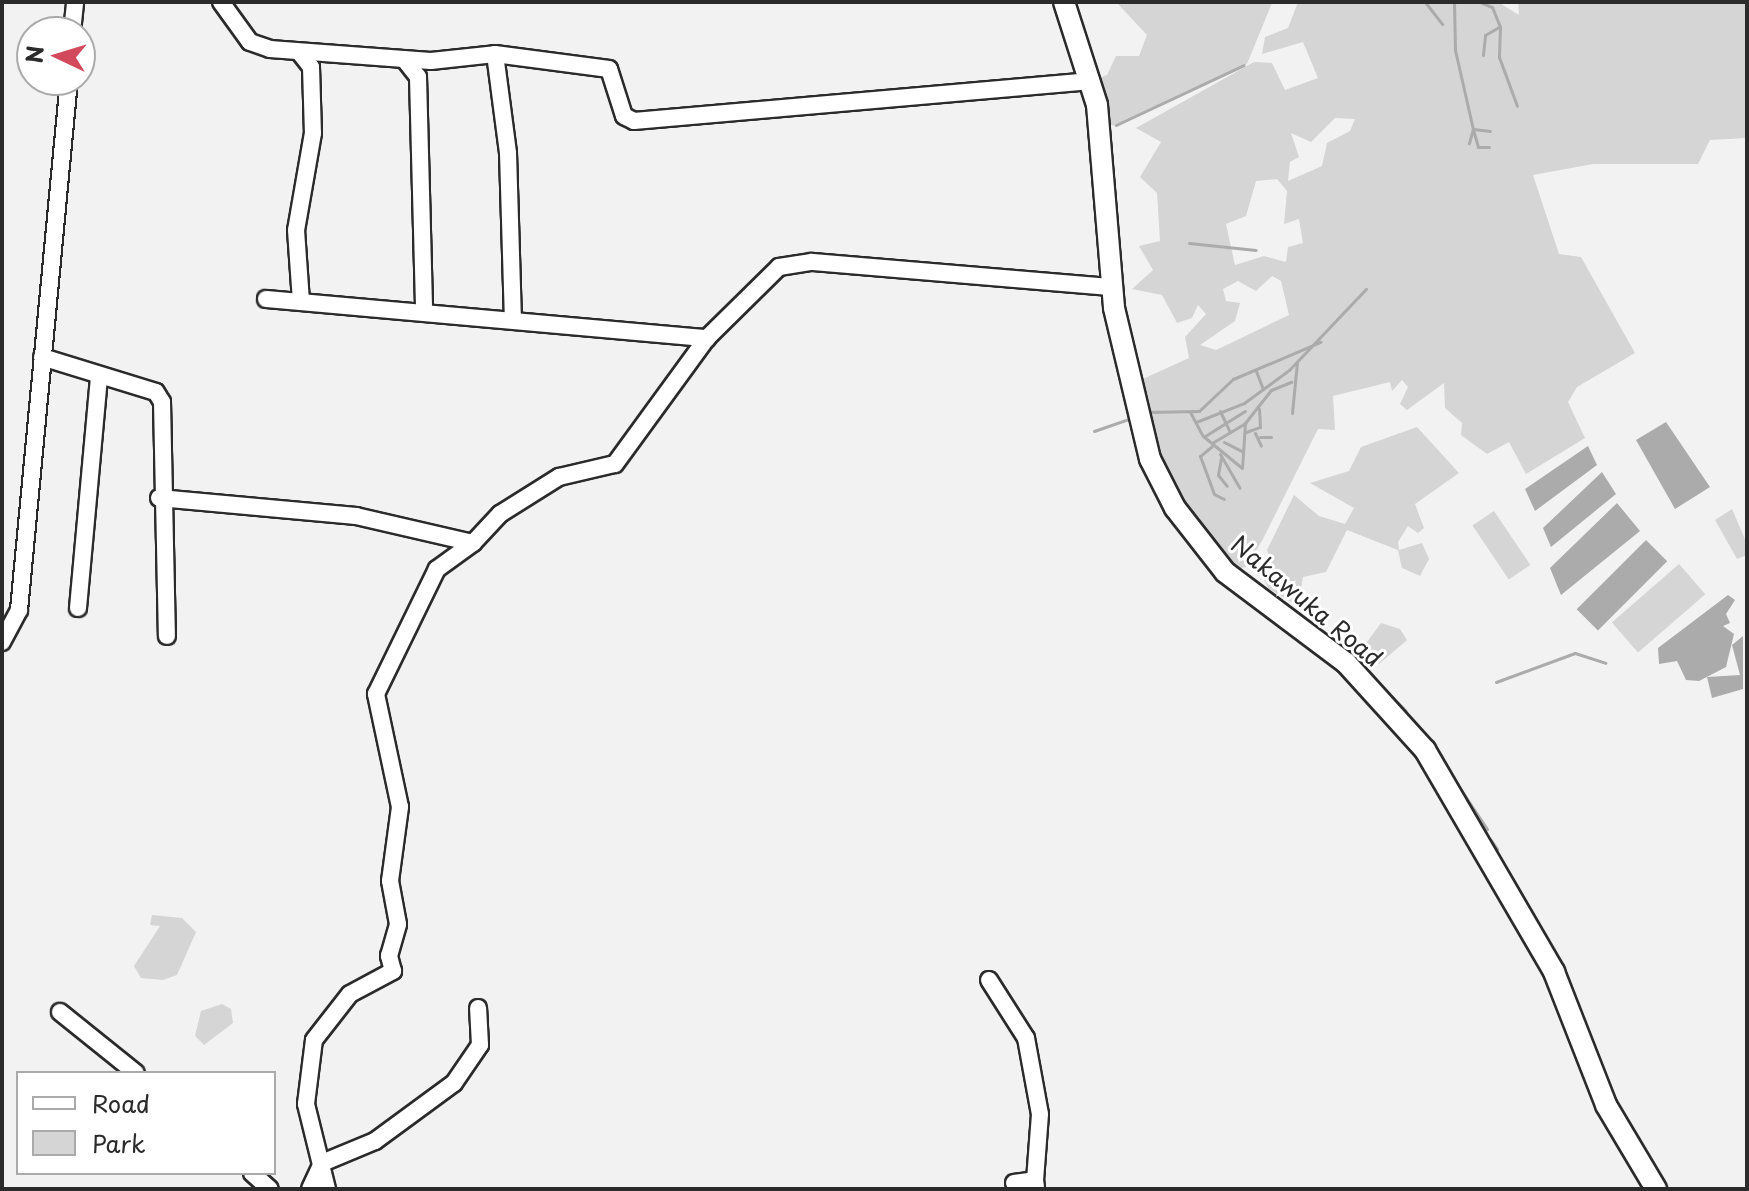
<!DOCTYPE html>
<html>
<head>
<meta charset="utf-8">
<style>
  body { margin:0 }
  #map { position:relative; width:1749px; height:1191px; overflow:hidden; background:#f2f2f2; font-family:"Playpen Sans",sans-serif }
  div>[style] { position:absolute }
  .green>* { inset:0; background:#d5d5d5; transform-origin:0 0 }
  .water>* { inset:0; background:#ababab; transform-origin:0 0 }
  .stream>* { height:3px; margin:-1.5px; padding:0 1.5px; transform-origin:1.5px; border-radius:1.5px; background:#ababab }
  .roads { filter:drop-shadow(2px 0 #2b2b2b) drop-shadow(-2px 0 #2b2b2b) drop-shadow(0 2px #2b2b2b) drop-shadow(0 -2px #2b2b2b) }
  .minor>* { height:16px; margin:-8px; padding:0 8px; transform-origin:8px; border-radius:8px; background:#fff }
  .major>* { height:20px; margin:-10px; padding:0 10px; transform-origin:10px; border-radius:10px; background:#fff }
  span { translate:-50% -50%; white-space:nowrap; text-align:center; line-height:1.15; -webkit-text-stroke:6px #fff; paint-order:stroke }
  .street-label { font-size:24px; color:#2b2b2b }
  .frame { position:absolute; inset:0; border:4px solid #2b2b2b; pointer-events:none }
  .legend { position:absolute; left:16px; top:1071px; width:260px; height:104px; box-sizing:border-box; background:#fff; border:2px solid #aaa; margin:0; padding:10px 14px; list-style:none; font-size:24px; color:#2b2b2b }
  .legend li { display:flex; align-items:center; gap:16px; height:40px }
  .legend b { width:40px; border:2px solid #aaa }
  .north { position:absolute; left:16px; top:16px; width:80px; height:80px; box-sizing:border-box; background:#fff; border:2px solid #aaa; border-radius:50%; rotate:274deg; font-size:22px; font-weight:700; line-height:32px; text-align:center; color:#2b2b2b }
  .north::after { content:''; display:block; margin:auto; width:28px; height:36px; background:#d1495b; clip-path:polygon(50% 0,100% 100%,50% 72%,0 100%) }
</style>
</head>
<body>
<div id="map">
  <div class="green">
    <div style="clip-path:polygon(1116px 2px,1252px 3px,1272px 3px,1247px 64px,1116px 126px,1102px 123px,1095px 79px,1107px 75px,1116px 56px,1139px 56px,1147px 35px)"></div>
    <div style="clip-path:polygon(evenodd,1298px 2px,1498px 2px,1519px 15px,1518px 2px,1739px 2px,1747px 5px,1747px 138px,1710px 140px,1698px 164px,1593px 164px,1533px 175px,1559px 254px,1581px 257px,1635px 353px,1577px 387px,1568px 402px,1585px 438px,1526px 474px,1509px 442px,1487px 454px,1461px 435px,1462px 423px,1445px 408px,1444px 383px,1407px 410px,1400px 404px,1408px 387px,1402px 380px,1392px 391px,1390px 382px,1333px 396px,1335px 430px,1318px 429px,1263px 539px,1246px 567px,1236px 569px,1191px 517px,1149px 436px,1134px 383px,1189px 358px,1185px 337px,1206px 314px,1198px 305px,1192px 318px,1177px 323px,1162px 295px,1132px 289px,1153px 270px,1139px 246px,1160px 241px,1157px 193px,1140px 177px,1161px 142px,1136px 128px,1254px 62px,1272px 63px,1285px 90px,1318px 78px,1303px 42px,1262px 54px,1265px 37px,1288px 28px,1298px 2px,1335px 118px,1355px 119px,1350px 131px,1327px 143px,1322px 166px,1288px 181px,1290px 162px,1299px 157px,1291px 133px,1311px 142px,1335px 118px,1298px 2px,1277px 179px,1287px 191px,1284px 224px,1299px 219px,1303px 243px,1288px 247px,1286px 262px,1264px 256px,1235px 265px,1226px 224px,1246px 216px,1256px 181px,1277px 179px,1298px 2px,1272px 276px,1281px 281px,1289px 315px,1216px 350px,1200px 345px,1235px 321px,1240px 303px,1226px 301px,1223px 289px,1238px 281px,1256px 291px,1272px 276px)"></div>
    <div style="clip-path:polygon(1417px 427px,1459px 473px,1415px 504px,1424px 528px,1418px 533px,1408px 526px,1398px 542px,1399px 550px,1422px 543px,1429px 559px,1420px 576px,1402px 568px,1398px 550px,1347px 530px,1326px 572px,1303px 577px,1298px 606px,1268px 588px,1259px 568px,1272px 564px,1267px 550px,1294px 495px,1319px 516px,1345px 524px,1354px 508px,1310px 483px,1349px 471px,1361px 447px)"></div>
    <div style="clip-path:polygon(1732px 509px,1747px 544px,1747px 555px,1737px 559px,1715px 520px)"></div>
    <div style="left:1494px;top:511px;width:65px;height:26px;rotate:56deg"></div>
    <div style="left:1679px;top:564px;width:40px;height:89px;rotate:49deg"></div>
    <div style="clip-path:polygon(1381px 623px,1400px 629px,1407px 640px,1379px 664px,1370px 662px,1367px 642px)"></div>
    <div style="clip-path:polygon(152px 915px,182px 918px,196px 932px,177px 975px,163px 980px,141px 978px,134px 966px,160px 926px,150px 925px)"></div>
    <div style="clip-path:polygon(222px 1004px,231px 1009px,233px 1023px,204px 1045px,195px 1036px,201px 1011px)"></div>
  </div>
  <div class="water">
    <div style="clip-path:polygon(1666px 422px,1710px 487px,1675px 509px,1636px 440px)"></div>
    <div style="clip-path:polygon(1588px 446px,1597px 465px,1535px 511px,1525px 489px)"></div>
    <div style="clip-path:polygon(1602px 472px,1616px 494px,1551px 547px,1543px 528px)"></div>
    <div style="clip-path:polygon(1617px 503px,1640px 531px,1561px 595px,1550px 568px)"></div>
    <div style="left:1646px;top:540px;width:30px;height:98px;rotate:45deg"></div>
    <div style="clip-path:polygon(1728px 595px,1735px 600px,1726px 614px,1730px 623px,1723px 626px,1734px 634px,1726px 667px,1699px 681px,1686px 680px,1677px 661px,1659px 664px,1658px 648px)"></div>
    <div style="clip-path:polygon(1743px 636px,1743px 689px,1712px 698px,1707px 677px,1740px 675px,1732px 645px)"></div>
  </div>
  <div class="stream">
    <div style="left:1425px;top:2px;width:28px;rotate:52deg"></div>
    <div style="left:1454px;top:2px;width:48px;rotate:88.8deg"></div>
    <div style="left:1455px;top:50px;width:81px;rotate:77.2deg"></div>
    <div style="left:1473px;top:129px;width:15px;rotate:106deg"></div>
    <div style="left:1480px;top:2px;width:13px;rotate:23deg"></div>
    <div style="left:1492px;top:7px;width:22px;rotate:68deg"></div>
    <div style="left:1500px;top:27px;width:30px;rotate:92deg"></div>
    <div style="left:1499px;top:57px;width:52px;rotate:69.8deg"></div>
    <div style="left:1483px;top:55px;width:20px;rotate:-84deg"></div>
    <div style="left:1485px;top:35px;width:16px;rotate:-30deg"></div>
    <div style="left:1116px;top:125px;width:141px;rotate:-25.1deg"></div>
    <div style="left:1489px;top:147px;width:11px;rotate:180deg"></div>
    <div style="left:1478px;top:147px;width:19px;rotate:-106deg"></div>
    <div style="left:1473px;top:129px;width:17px;rotate:7deg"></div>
    <div style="left:1189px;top:243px;width:67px;rotate:6deg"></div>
    <div style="left:1256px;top:371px;width:19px;rotate:69deg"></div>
    <div style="left:1220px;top:411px;width:23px;rotate:65deg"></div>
    <div style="left:1146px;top:412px;width:53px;rotate:-1.1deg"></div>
    <div style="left:1199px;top:411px;width:47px;rotate:-43.3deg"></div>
    <div style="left:1233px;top:379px;width:95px;rotate:-23deg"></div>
    <div style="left:1190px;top:412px;width:27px;rotate:62deg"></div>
    <div style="left:1203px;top:436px;width:50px;rotate:39.4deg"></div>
    <div style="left:1242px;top:468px;width:45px;rotate:-86.2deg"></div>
    <div style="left:1245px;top:423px;width:42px;rotate:-51.8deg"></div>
    <div style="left:1271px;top:390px;width:22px;rotate:-22deg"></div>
    <div style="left:1292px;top:413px;width:51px;rotate:-84.4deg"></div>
    <div style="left:1196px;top:422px;width:52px;rotate:-21.6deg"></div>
    <div style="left:1244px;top:403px;width:56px;rotate:-36.3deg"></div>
    <div style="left:1289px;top:370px;width:112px;rotate:-46.5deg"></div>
    <div style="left:1094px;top:431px;width:37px;rotate:-19deg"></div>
    <div style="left:1246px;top:432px;width:15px;rotate:-20deg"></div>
    <div style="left:1260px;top:427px;width:18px;rotate:-93deg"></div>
    <div style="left:1255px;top:433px;width:14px;rotate:65deg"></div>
    <div style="left:1205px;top:436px;width:47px;rotate:-32deg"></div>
    <div style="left:1260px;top:437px;width:11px"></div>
    <div style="left:1224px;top:442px;width:20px;rotate:27deg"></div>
    <div style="left:1212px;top:443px;width:39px;rotate:-31deg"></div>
    <div style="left:1212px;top:446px;width:16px;rotate:140deg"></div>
    <div style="left:1200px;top:456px;width:40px;rotate:69.8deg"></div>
    <div style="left:1214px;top:494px;width:11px;rotate:27deg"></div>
    <div style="left:1220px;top:454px;width:39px;rotate:60deg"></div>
    <div style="left:1221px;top:458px;width:17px;rotate:100deg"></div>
    <div style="left:1218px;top:475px;width:14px;rotate:51deg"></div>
    <div style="left:1285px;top:605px;width:60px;rotate:36.9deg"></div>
    <div style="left:1376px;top:681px;width:42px;rotate:45deg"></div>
    <div style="left:1496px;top:682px;width:84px;rotate:-20.2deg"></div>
    <div style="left:1575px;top:653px;width:32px;rotate:18deg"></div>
    <div style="left:1451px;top:775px;width:65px;rotate:56.3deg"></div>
    <div style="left:1491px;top:840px;width:11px;rotate:56deg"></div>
  </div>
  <div class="roads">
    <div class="minor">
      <div style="left:221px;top:2px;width:49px;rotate:54.1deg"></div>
      <div style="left:250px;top:42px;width:21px;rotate:19deg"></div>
      <div style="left:270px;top:49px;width:161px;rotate:4.3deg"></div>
      <div style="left:431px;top:61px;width:64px;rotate:-6.2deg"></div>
      <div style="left:495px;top:54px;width:115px;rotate:7.5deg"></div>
      <div style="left:609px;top:69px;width:49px;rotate:72.3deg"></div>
      <div style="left:624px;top:116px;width:11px;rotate:27deg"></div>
      <div style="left:634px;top:121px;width:459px;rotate:-5deg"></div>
      <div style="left:72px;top:32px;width:30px;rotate:-84deg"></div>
      <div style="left:300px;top:53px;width:18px;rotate:52deg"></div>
      <div style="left:311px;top:67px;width:66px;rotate:88.3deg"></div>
      <div style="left:313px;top:133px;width:98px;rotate:99.9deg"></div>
      <div style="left:296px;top:230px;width:71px;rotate:86deg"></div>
      <div style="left:495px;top:54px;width:100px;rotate:82.5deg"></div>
      <div style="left:508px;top:153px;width:164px;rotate:88.3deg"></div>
      <div style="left:404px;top:59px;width:23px;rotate:52deg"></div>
      <div style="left:418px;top:77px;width:233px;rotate:88.5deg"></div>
      <div style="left:266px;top:299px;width:443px;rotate:5.1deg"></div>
      <div style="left:42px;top:357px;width:119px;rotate:17.1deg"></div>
      <div style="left:156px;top:392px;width:12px;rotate:59deg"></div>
      <div style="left:162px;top:402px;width:234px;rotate:88.8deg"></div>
      <div style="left:159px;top:498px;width:198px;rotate:5.2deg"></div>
      <div style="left:356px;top:516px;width:120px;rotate:13deg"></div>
      <div style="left:473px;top:543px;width:40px;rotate:-47deg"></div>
      <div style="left:500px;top:514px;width:70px;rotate:-32.1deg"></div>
      <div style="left:559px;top:477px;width:57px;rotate:-13.1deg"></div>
      <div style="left:615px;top:464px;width:156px;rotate:-53.9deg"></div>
      <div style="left:707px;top:338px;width:101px;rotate:-44.6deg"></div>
      <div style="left:779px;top:267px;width:33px;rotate:-9deg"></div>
      <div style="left:812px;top:262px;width:300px;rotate:4.8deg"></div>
      <div style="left:78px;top:608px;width:231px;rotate:-84.8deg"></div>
      <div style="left:2px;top:642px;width:36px;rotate:-62deg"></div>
      <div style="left:19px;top:610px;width:532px;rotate:-84.61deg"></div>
      <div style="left:989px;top:980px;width:69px;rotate:57.5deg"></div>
      <div style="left:1026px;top:1038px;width:77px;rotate:79.6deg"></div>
      <div style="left:1040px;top:1114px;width:66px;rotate:94.3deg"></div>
      <div style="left:60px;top:1012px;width:97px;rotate:38.8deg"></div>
      <div style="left:252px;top:1173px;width:24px;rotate:42deg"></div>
      <div style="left:1014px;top:1183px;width:21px;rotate:-8deg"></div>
      <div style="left:1035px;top:1180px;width:7px;rotate:82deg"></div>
      <div style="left:310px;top:1189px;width:29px;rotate:-65deg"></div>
      <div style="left:322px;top:1163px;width:57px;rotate:-22.5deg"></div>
      <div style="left:375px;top:1141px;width:98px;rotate:-36.3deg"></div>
      <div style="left:454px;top:1083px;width:46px;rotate:-55.6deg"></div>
      <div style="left:480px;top:1045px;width:37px;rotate:-93deg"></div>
      <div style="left:327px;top:1189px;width:88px;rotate:-103.9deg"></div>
      <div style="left:306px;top:1104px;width:64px;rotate:-82.9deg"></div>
      <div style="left:314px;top:1040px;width:58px;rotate:-52deg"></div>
      <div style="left:350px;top:994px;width:49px;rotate:-28.1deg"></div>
      <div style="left:393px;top:971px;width:16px;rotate:-105deg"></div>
      <div style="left:389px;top:956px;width:33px;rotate:-74deg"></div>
      <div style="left:398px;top:924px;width:44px;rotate:-100.5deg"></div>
      <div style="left:390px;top:881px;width:75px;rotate:-82.3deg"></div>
      <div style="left:400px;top:807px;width:116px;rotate:-102deg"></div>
      <div style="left:376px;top:694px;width:139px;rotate:-64deg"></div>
      <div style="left:437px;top:569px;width:44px;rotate:-35.8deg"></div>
    </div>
    <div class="major">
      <div style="left:1064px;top:2px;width:108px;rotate:72.2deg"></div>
      <div style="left:1097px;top:105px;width:204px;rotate:85.2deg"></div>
      <div style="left:1114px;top:308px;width:155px;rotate:76.6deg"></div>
      <div style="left:1150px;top:459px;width:55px;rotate:63deg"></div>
      <div style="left:1175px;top:508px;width:81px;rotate:52deg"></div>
      <div style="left:1225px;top:572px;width:151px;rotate:36.9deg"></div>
      <div style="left:1346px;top:663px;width:118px;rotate:47.8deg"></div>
      <div style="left:1425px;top:750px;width:257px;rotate:59.8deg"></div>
      <div style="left:1554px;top:972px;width:143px;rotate:68.6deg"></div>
      <div style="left:1606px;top:1105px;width:98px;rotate:59.2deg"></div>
    </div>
  </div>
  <div class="street-label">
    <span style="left:1307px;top:601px;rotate:40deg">Nakawuka Road</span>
  </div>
  <div class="frame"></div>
  <ul class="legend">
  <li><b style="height:10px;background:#fff"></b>Road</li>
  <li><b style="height:22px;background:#d5d5d5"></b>Park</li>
  </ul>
  <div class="north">N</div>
</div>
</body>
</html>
